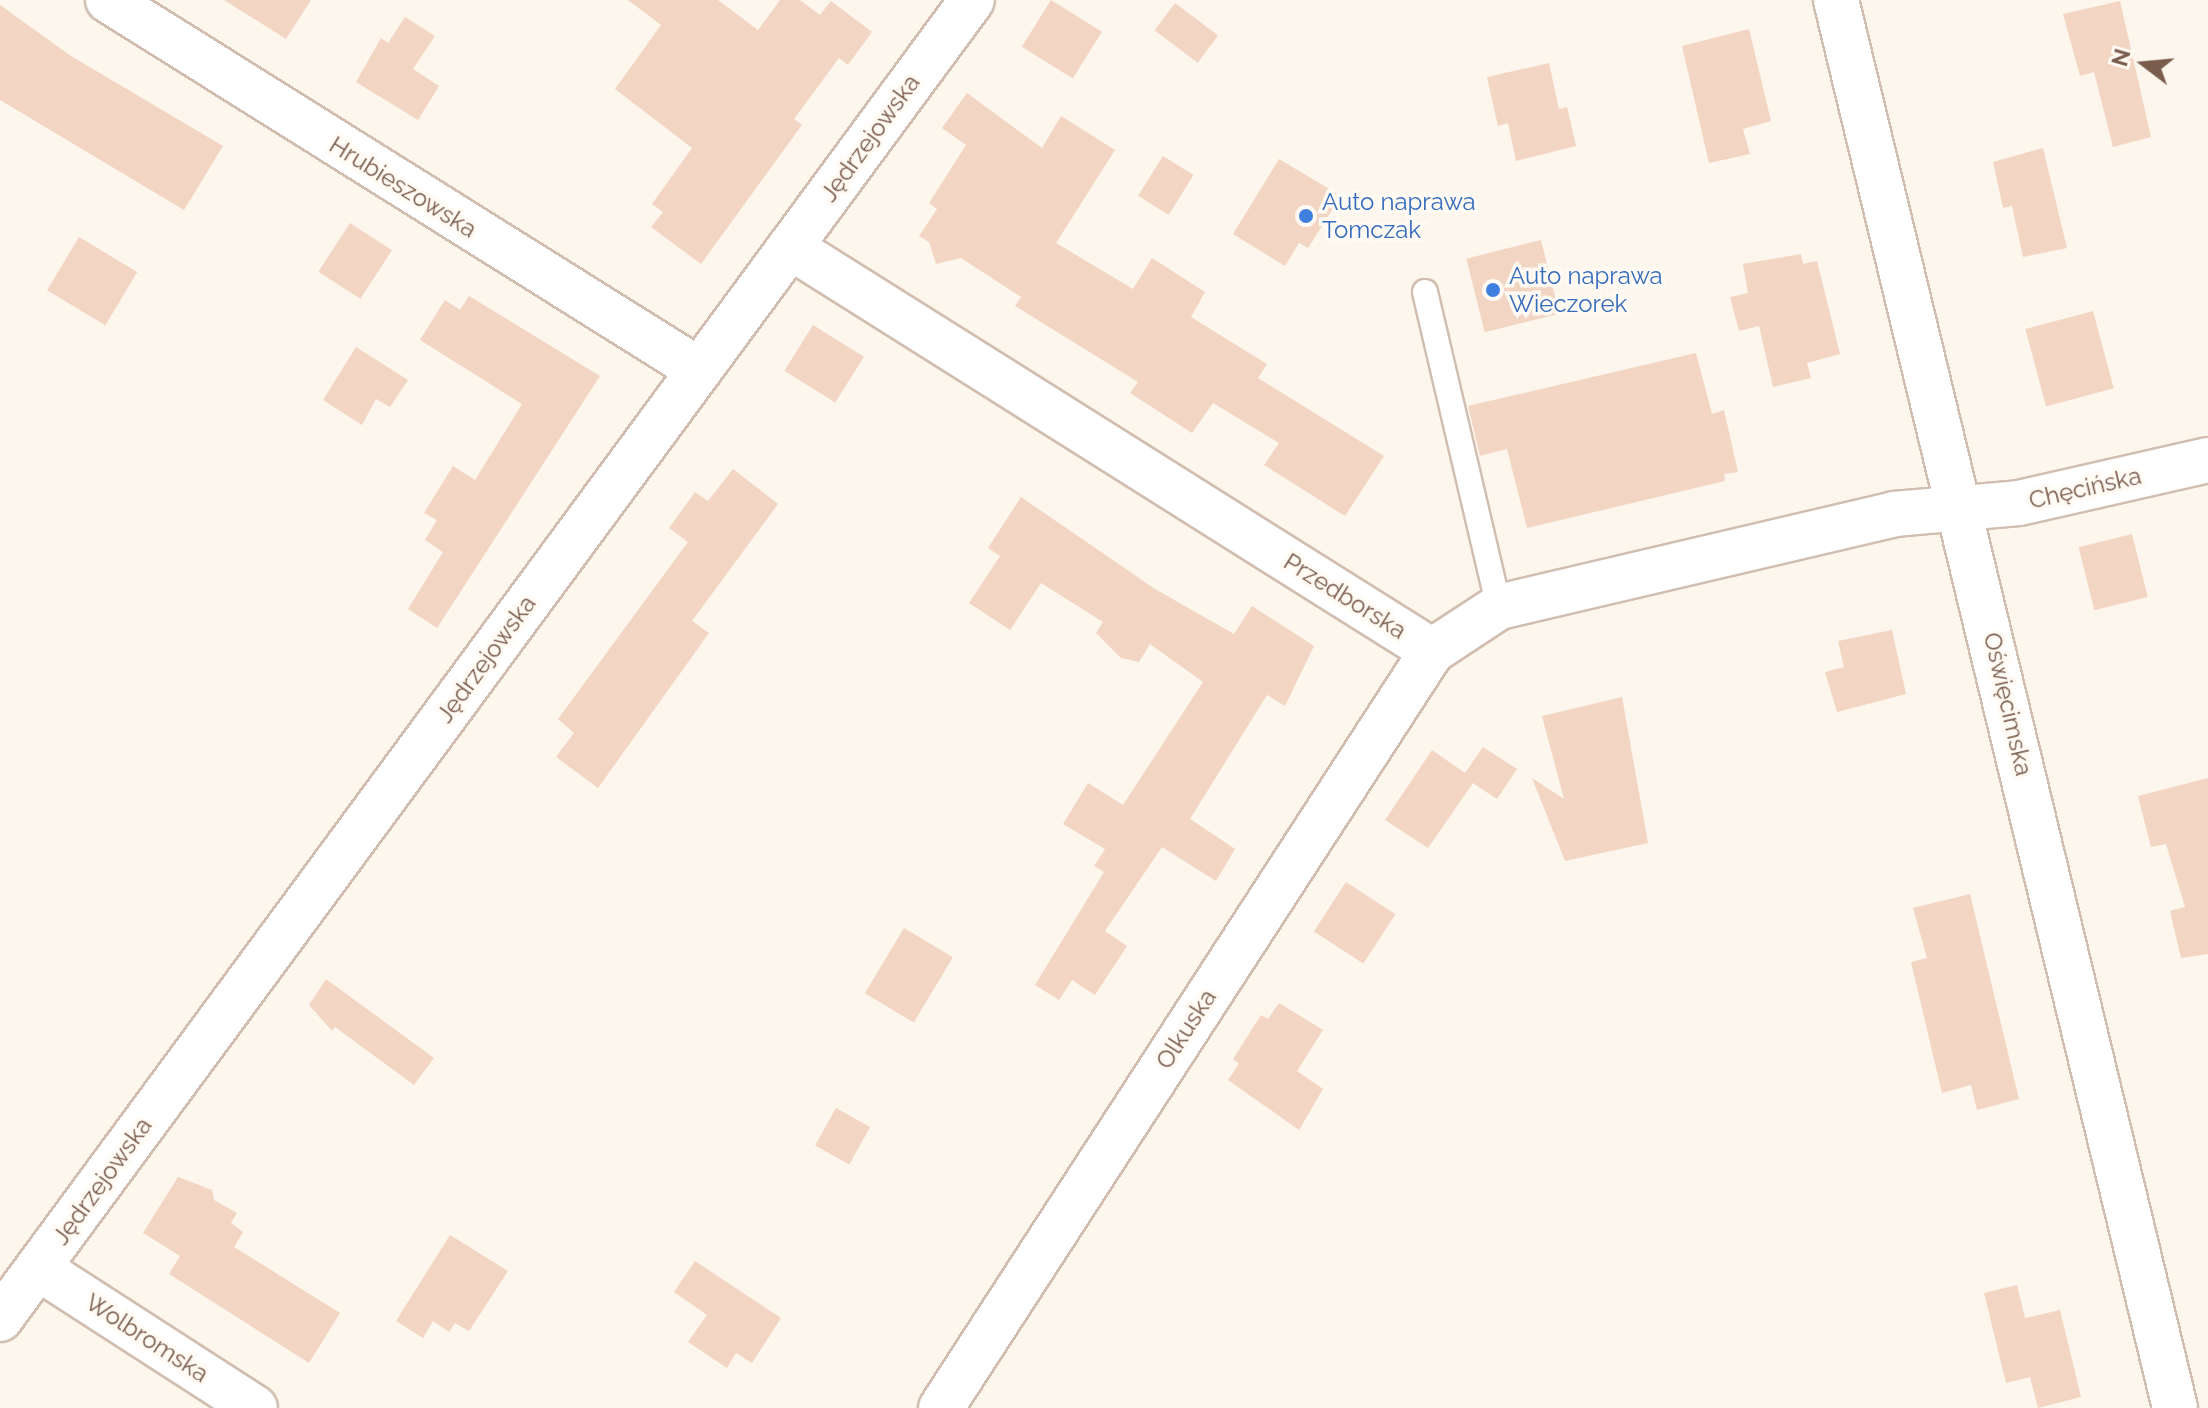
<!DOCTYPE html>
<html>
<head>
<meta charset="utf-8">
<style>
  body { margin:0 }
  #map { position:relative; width:2208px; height:1408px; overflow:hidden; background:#fdf6ec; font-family:Raleway,sans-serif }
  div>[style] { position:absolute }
  .building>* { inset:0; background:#f3d5c3; transform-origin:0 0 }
  .roads { filter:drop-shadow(2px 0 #d1beb0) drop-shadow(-2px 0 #d1beb0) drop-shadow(0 2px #d1beb0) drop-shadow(0 -2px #d1beb0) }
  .lane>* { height:24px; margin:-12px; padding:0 12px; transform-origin:12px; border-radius:12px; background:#fff }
  .street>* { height:44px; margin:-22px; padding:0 22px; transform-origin:22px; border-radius:22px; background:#fff }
  .dots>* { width:22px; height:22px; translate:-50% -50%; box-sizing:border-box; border:4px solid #fffaf3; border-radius:50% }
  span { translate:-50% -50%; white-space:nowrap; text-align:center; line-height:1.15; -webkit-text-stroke:7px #fffaf3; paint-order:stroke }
  .street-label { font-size:24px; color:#7a5c4d }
  .shop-label { font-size:24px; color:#366cbe }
  .left { translate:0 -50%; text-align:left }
  .north { position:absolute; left:2104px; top:24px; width:80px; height:80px; -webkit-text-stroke:6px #fffaf3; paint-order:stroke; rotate:286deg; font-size:22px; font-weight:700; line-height:32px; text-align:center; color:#7a5c4d }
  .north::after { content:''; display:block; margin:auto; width:28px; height:36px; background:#7a5c4d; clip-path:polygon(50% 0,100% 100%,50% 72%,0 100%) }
</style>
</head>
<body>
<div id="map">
  <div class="building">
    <div style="clip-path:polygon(224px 0,311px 0,286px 39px)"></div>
    <div style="clip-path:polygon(628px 0,718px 0,758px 30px,780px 0,800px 0,820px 15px,831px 1px,872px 32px,848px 65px,839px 58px,794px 119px,802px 125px,701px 264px,651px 227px,663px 212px,652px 204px,692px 148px,615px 89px,661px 25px)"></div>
    <div style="left:1051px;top:0;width:60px;height:55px;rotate:32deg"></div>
    <div style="clip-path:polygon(2120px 1px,2151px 137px,2113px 147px,2094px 72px,2080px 76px,2063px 14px)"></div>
    <div style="left:1175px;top:3px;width:54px;height:34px;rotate:37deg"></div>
    <div style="clip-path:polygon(0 5px,71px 56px,223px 146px,184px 210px,0 100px)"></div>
    <div style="clip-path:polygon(405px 17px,435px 36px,413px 69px,439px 86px,418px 120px,356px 82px,381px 38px,388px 43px)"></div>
    <div style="clip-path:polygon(1749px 29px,1771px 121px,1743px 129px,1750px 154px,1709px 163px,1682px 46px)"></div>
    <div style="clip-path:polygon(1549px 63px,1559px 109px,1567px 107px,1576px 146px,1516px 161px,1508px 123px,1498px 126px,1487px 77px)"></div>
    <div style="clip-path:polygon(967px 93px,1042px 148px,1061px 116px,1115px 150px,1056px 243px,1133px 289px,1152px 258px,1205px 292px,1191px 317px,1267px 364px,1258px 378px,1384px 456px,1345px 516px,1264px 465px,1279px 443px,1213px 403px,1192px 433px,1130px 393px,1138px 382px,1015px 306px,1021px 297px,961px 258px,936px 264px,929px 242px,919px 236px,937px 209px,929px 203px,966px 145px,942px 128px)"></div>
    <div style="clip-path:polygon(2043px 148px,2067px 248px,2023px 257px,2012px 206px,2003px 208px,1993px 162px)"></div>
    <div style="left:1163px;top:156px;width:36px;height:47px;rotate:32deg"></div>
    <div style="clip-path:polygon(1279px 159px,1341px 196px,1308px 248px,1299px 243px,1285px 266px,1233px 234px)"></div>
    <div style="left:350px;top:223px;width:50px;height:58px;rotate:33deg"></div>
    <div style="left:79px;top:237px;width:68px;height:62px;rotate:31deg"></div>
    <div style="left:1541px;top:240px;width:76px;height:77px;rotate:76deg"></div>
    <div style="clip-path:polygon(1801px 254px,1803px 264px,1817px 261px,1840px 354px,1807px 363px,1811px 378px,1773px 387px,1759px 326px,1739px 331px,1730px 297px,1748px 293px,1743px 264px)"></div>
    <div style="clip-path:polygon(469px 296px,600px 376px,437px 628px,408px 609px,443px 552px,425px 540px,437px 520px,424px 513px,453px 466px,475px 480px,522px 404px,420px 340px,445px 300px,460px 310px)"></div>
    <div style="left:2093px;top:311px;width:80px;height:70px;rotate:75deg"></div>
    <div style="left:813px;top:325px;width:60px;height:54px;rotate:32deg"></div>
    <div style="clip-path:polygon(356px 347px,408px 380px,390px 407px,376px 399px,362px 425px,323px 400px)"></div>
    <div style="clip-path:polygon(1696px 353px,1712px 414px,1724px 410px,1738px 472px,1724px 474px,1725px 481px,1527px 528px,1507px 449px,1480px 456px,1468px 406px)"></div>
    <div style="clip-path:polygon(733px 469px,778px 504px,692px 621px,709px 633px,598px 788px,556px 757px,574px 733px,558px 719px,688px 542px,669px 528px,695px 492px,708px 501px)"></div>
    <div style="clip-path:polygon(1021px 497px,1155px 589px,1234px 634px,1252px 606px,1314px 646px,1285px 706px,1267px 695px,1190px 819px,1235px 849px,1216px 881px,1162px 847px,1105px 931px,1127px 946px,1095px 995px,1072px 980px,1059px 1000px,1035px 985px,1104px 872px,1094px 866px,1105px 849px,1063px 824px,1088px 783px,1123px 805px,1203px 682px,1150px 644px,1139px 662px,1121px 658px,1096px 633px,1103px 622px,1041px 583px,1010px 630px,969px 603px,1000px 556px,988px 548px)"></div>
    <div style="left:2132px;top:534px;width:65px;height:55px;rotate:76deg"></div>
    <div style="clip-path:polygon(1892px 630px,1906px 694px,1837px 712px,1825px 672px,1844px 667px,1838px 641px)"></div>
    <div style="clip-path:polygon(1622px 697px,1648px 843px,1565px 861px,1532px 778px,1564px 799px,1542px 716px)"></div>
    <div style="clip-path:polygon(1483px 747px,1517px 769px,1497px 799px,1473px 783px,1428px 848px,1385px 820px,1432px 750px,1465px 773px)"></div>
    <div style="clip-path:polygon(2208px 778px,2208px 954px,2181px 958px,2170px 911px,2185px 907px,2166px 844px,2151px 847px,2138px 796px)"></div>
    <div style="left:1346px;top:882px;width:59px;height:59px;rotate:33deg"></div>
    <div style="clip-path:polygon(1970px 894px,2019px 1099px,1977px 1110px,1971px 1085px,1942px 1093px,1911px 962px,1927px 958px,1913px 908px)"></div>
    <div style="left:904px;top:928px;width:57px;height:76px;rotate:31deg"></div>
    <div style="clip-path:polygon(326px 979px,434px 1058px,414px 1085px,335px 1027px,332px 1031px,309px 1005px)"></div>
    <div style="clip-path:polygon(1279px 1003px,1323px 1030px,1297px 1071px,1323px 1089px,1299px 1130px,1228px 1080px,1239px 1064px,1233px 1059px,1261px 1015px,1268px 1019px)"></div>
    <div style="left:836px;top:1108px;width:39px;height:43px;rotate:29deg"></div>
    <div style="clip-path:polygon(178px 1177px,212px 1190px,214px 1200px,237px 1213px,231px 1223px,243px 1232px,234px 1247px,340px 1313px,309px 1363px,169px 1274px,180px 1256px,143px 1233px)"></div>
    <div style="clip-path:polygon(450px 1235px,508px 1271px,469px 1331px,455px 1323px,449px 1332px,433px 1321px,423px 1338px,396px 1321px)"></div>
    <div style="clip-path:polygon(695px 1261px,781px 1318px,752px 1363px,736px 1353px,727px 1368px,688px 1342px,707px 1315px,674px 1292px)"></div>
    <div style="clip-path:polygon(2017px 1285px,2025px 1318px,2060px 1310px,2081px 1397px,2038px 1408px,2030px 1377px,2006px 1383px,1984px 1293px)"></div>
  </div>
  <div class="roads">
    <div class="lane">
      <div style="left:1425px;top:292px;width:324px;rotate:76.8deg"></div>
    </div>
    <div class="street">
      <div style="left:108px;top:0;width:697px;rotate:32.05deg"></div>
      <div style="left:1836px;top:0;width:1448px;rotate:76.46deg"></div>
      <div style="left:790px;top:247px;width:759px;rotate:32.18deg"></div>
      <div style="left:1432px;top:651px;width:80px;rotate:-33.3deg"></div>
      <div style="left:1499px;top:607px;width:406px;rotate:-13.2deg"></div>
      <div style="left:1894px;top:514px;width:125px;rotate:-5deg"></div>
      <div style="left:2019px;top:503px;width:194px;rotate:-12.8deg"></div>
      <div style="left:38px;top:1268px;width:258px;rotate:32.8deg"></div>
      <div style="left:0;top:1319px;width:1638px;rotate:-53.61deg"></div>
      <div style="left:941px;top:1408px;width:902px;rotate:-57.03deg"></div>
    </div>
  </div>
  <div class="dots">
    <div style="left:1306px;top:216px;background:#3f7fe0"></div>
    <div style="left:1493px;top:290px;background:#3f7fe0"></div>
  </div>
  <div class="street-label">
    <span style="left:870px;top:138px;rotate:-54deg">Jędrzejowska</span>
    <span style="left:403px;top:187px;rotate:32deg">Hrubieszowska</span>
    <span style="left:2085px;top:488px;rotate:-13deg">Chęcińska</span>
    <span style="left:1345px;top:596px;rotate:32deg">Przedborska</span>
    <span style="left:486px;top:659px;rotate:-54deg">Jędrzejowska</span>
    <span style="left:2008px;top:704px;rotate:77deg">Oświęcimska</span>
    <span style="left:1186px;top:1029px;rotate:-57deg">Olkuska</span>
    <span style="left:102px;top:1181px;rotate:-54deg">Jędrzejowska</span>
    <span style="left:147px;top:1338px;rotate:33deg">Wolbromska</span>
  </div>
  <div class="shop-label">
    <span class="left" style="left:1322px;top:216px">Auto naprawa<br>Tomczak</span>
    <span class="left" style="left:1509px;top:290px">Auto naprawa<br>Wieczorek</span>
  </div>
  <div class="north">N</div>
</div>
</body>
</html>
